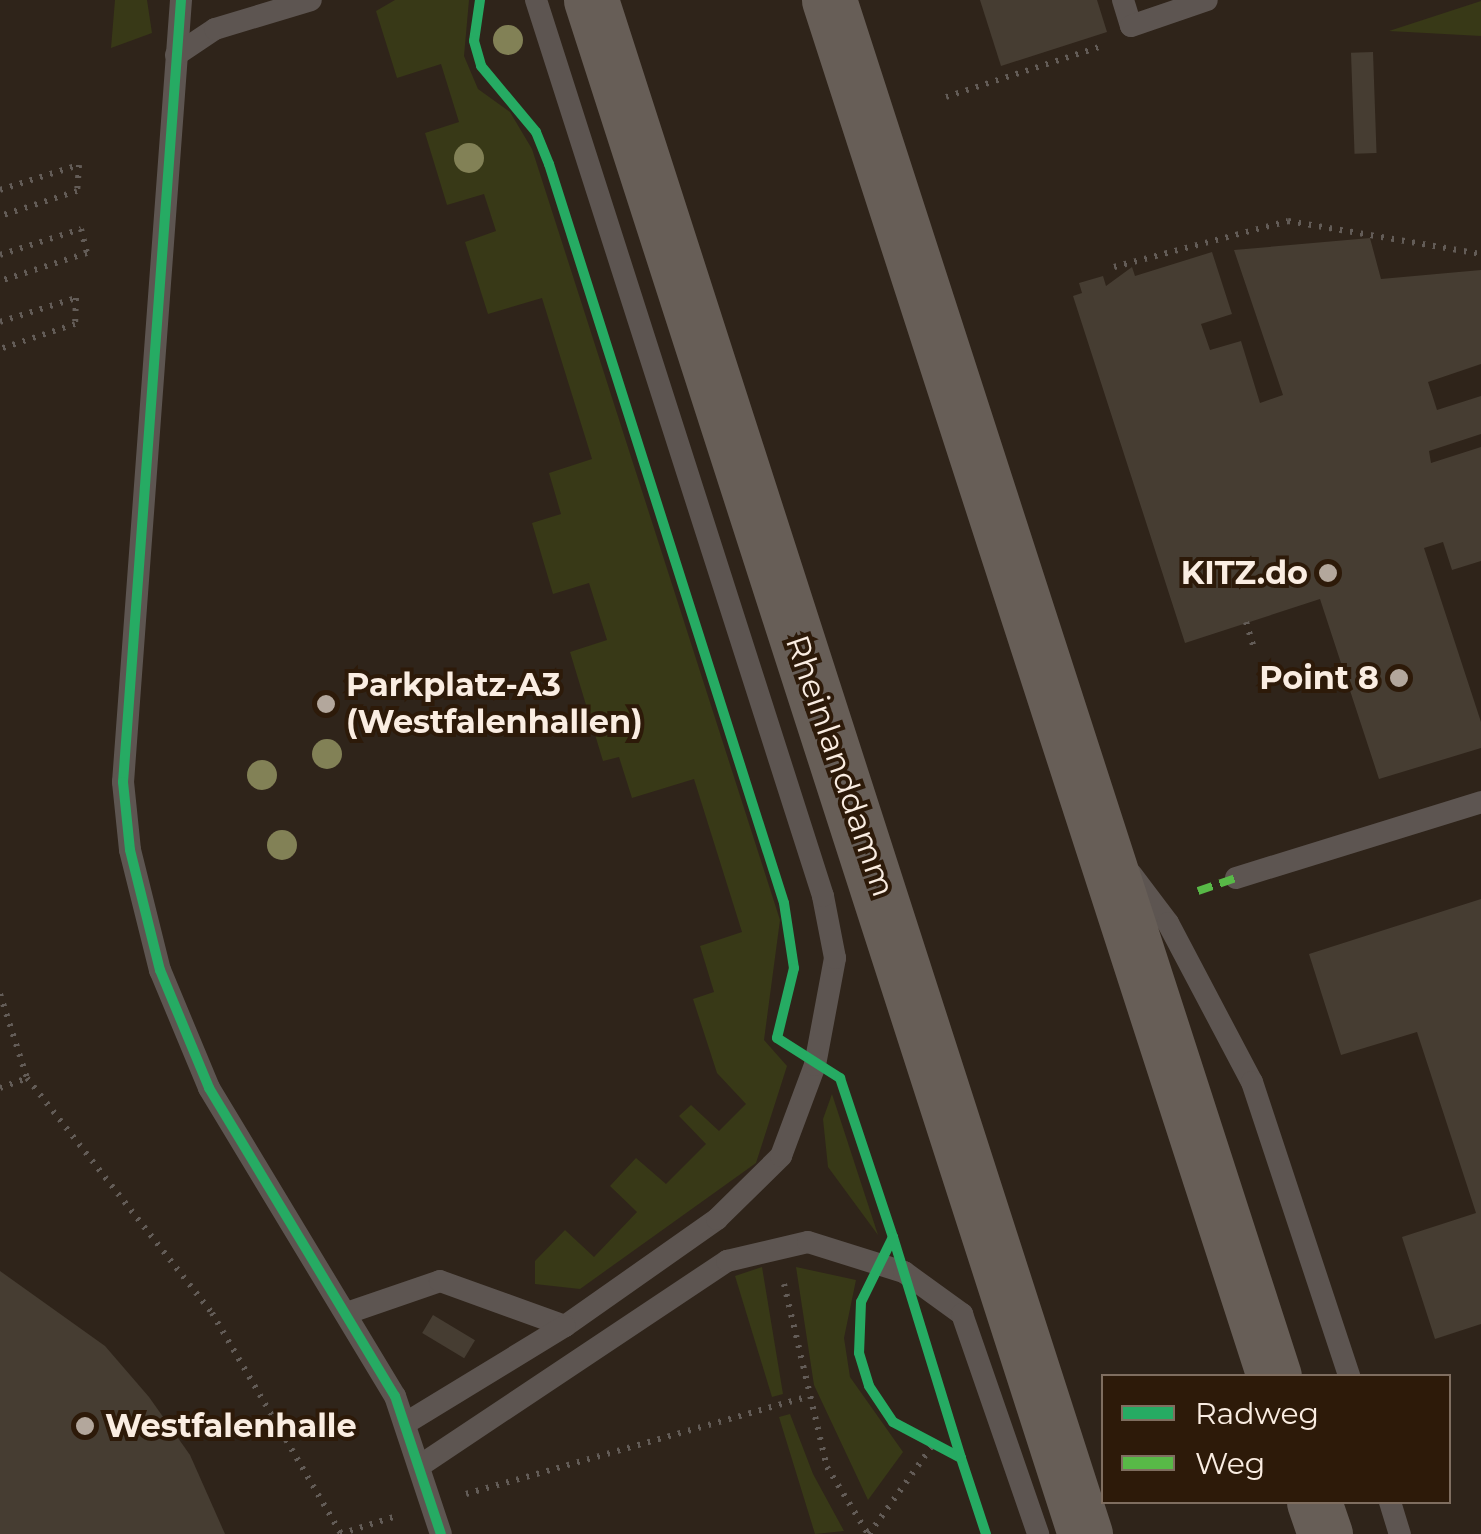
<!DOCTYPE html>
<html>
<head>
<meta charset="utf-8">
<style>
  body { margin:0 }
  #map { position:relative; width:1481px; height:1534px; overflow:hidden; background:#2f241a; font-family:Montserrat,sans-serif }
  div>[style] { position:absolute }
  .green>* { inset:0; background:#383917 }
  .building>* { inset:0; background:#463d32; transform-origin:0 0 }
  .path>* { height:6px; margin-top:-3px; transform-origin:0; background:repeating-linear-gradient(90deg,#635c57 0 2.5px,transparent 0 10.5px) }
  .service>* { height:22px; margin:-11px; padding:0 11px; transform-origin:11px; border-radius:11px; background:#5d5551 }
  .primary>* { height:55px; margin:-27.5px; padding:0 27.5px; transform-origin:27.5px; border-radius:27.5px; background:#675e57 }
  .quiet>* { height:8px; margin-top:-4px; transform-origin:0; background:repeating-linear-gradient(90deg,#58b947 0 15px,transparent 0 23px) }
  .cycleway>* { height:10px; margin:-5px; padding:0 5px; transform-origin:5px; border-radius:5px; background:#26ab63 }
  .trees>* { width:30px; height:30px; margin:-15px; border-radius:50%; background:#828156 }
  .dots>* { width:28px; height:28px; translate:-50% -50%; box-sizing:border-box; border:5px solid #2d1a09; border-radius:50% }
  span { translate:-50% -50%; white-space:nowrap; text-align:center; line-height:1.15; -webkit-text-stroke:8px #2d1a09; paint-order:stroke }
  .poi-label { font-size:32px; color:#faede2; font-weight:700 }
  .right { translate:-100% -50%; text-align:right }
  .left { translate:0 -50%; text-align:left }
  .street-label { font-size:32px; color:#faede2 }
  .legend { position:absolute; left:1101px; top:1374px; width:350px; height:130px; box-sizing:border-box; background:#2d1a09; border:2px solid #7f6e60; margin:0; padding:12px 18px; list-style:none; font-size:30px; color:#faede2 }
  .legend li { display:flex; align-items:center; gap:20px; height:50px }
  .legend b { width:50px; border:2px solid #7f6e60 }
</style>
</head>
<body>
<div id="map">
  <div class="green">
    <div style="clip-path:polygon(115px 0,147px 0,152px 33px,111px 48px)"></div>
    <div style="clip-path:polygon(395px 0,469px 0,464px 56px,478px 89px,510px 112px,532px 149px,780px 920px,764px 1040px,787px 1066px,756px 1163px,580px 1289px,535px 1284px,535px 1261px,565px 1230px,594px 1257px,637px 1212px,610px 1186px,636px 1158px,666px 1184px,706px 1144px,679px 1116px,691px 1105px,719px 1131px,746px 1104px,717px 1073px,693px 999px,714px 992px,700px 946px,742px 932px,694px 779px,632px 798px,619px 757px,603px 761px,570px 652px,607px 640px,589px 583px,553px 594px,532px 523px,561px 514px,549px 473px,592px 459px,542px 298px,488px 314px,465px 242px,496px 231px,484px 194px,447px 205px,425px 133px,459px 122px,441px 64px,397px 78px,376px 11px)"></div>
    <div style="clip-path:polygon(1481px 1px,1481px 36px,1389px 31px)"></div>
    <div style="clip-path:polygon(832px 1094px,878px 1235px,828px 1167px,823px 1119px)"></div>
    <div style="clip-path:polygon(762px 1267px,783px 1394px,772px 1397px,735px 1276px)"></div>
    <div style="clip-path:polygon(796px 1267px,856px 1280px,844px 1338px,850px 1377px,903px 1452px,868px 1500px,814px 1385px)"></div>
    <div style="clip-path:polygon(790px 1414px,813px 1474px,844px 1531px,815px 1534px,779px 1417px)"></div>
  </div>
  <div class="building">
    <div style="clip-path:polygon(980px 0,1097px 0,1107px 32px,1001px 66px)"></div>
    <div style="left:1373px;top:52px;width:101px;height:22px;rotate:88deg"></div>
    <div style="clip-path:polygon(1370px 238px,1381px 279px,1481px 270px,1481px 364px,1428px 382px,1437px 410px,1481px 396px,1481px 434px,1429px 451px,1431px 463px,1481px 447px,1481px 561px,1452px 570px,1443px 542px,1424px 548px,1481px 722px,1481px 748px,1379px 779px,1320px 599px,1185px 643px,1073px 296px,1082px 293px,1079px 283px,1103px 276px,1106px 286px,1132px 267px,1135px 276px,1212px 252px,1232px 314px,1201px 324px,1210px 350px,1241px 341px,1260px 403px,1283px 395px,1234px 250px)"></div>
    <div style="clip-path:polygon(1481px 899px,1481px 1324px,1435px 1339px,1402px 1237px,1476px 1213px,1417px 1032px,1341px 1055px,1309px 954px)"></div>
    <div style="clip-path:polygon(0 1271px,105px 1346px,149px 1397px,190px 1455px,225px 1534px,0 1534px)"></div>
    <div style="left:433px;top:1315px;width:49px;height:21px;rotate:31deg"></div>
  </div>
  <div class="path">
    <div style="left:946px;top:97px;width:164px;rotate:-18.1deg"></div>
    <div style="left:0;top:190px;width:83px;rotate:-17.6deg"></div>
    <div style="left:79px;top:165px;width:26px;rotate:94deg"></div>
    <div style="left:77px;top:191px;width:81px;rotate:162deg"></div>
    <div style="left:0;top:255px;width:85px;rotate:-17.8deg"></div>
    <div style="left:81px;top:229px;width:25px;rotate:76deg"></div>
    <div style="left:87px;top:253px;width:91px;rotate:162.2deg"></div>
    <div style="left:1114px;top:267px;width:180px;rotate:-14.8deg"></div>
    <div style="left:1288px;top:221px;width:196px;rotate:9.7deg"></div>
    <div style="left:0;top:322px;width:80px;rotate:-17.5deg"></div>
    <div style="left:76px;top:298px;width:26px;rotate:92deg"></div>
    <div style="left:75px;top:324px;width:79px;rotate:161.6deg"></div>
    <div style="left:1246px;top:622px;width:30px;rotate:73deg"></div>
    <div style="left:0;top:994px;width:88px;rotate:72.2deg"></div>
    <div style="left:27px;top:1078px;width:299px;rotate:51.8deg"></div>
    <div style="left:212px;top:1313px;width:256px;rotate:59.7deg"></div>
    <div style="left:0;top:1088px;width:29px;rotate:-20deg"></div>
    <div style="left:784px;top:1284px;width:188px;rotate:76.8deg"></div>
    <div style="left:827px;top:1467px;width:79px;rotate:58.5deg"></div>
    <div style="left:466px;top:1494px;width:355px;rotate:-15.9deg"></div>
    <div style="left:340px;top:1534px;width:60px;rotate:-17.5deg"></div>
    <div style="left:869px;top:1534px;width:108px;rotate:-54.4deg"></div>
  </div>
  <div class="service">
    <div style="left:181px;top:0;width:784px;rotate:94.24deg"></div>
    <div style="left:123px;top:782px;width:68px;rotate:84.1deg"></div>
    <div style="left:130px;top:850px;width:124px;rotate:76deg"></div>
    <div style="left:160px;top:970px;width:128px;rotate:67.4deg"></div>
    <div style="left:209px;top:1088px;width:360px;rotate:58.9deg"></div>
    <div style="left:395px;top:1396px;width:145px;rotate:71.6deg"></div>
    <div style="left:1123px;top:0;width:27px;rotate:73deg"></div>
    <div style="left:1131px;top:26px;width:80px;rotate:-18.9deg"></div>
    <div style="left:176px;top:55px;width:47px;rotate:-33.7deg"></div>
    <div style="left:215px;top:29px;width:100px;rotate:-16.8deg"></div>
    <div style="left:1131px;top:874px;width:61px;rotate:52.9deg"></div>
    <div style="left:1168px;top:923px;width:180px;rotate:62.2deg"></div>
    <div style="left:1252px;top:1082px;width:310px;rotate:71.7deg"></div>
    <div style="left:1236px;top:878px;width:257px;rotate:-17.2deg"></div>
    <div style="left:350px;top:1312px;width:95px;rotate:-19deg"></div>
    <div style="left:440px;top:1281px;width:133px;rotate:19.8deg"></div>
    <div style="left:565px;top:1326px;width:186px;rotate:-35.1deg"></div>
    <div style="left:717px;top:1219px;width:90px;rotate:-44.5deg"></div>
    <div style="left:781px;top:1156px;width:97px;rotate:-69.5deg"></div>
    <div style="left:815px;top:1065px;width:109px;rotate:-79.4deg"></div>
    <div style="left:835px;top:958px;width:63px;rotate:-101deg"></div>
    <div style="left:823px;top:896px;width:941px;rotate:-107.76deg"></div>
    <div style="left:406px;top:1423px;width:186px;rotate:-31.4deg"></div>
    <div style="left:421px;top:1465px;width:368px;rotate:-33.7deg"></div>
    <div style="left:727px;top:1261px;width:83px;rotate:-13.2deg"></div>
    <div style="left:808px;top:1242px;width:101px;rotate:17.4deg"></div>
    <div style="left:904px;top:1272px;width:72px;rotate:35.9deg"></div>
    <div style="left:962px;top:1314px;width:233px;rotate:70.9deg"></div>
    <div style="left:1390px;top:1502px;width:34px;rotate:73deg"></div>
  </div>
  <div class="primary">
    <div style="left:591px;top:0;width:1612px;rotate:72.15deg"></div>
    <div style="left:829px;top:0;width:1446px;rotate:72.08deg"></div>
    <div style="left:1314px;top:1502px;width:34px;rotate:71deg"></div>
  </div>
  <div class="quiet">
    <div style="left:1198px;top:891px;width:40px;rotate:-18.9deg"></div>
  </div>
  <div class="cycleway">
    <div style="left:181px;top:0;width:784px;rotate:94.24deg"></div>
    <div style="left:123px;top:782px;width:68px;rotate:84.1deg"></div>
    <div style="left:130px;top:850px;width:124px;rotate:76deg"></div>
    <div style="left:160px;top:970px;width:128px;rotate:67.4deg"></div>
    <div style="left:209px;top:1088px;width:360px;rotate:58.9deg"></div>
    <div style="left:395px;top:1396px;width:145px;rotate:71.6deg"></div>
    <div style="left:480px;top:0;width:41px;rotate:98.3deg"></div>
    <div style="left:474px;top:41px;width:26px;rotate:74deg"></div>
    <div style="left:481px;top:66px;width:86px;rotate:50.2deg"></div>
    <div style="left:536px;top:132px;width:35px;rotate:68deg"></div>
    <div style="left:549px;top:164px;width:775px;rotate:72.36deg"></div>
    <div style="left:784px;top:903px;width:66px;rotate:81.3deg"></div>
    <div style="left:794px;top:968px;width:72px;rotate:103.7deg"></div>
    <div style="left:777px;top:1038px;width:75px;rotate:32.4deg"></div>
    <div style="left:840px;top:1078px;width:168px;rotate:71.6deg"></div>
    <div style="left:893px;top:1237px;width:72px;rotate:116.2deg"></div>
    <div style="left:861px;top:1302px;width:51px;rotate:92.2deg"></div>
    <div style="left:859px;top:1353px;width:34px;rotate:73deg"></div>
    <div style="left:869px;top:1386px;width:43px;rotate:56.3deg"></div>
    <div style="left:893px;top:1422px;width:77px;rotate:27.9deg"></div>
    <div style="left:961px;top:1458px;width:80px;rotate:71.8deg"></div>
    <div style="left:893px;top:1237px;width:231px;rotate:72.9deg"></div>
  </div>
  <div class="trees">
    <div style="left:508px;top:40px"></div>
    <div style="left:469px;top:158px"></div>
    <div style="left:327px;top:754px"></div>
    <div style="left:262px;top:775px"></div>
    <div style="left:282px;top:845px"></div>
  </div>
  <div class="dots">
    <div style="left:1328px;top:573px;background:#b3a79c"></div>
    <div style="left:1399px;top:678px;background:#b3a79c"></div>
    <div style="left:326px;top:704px;background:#b3a79c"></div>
    <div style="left:85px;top:1426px;background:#b3a79c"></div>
  </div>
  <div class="poi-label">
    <span class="right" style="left:1308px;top:573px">KITZ.do</span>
    <span class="right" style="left:1379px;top:678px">Point 8</span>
    <span class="left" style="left:346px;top:704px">Parkplatz-A3<br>(Westfalenhallen)</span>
    <span class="left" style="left:105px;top:1426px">Westfalenhalle</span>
  </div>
  <div class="street-label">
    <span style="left:840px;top:766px;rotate:71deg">Rheinlanddamm</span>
  </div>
  <ul class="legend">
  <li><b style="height:12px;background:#26ab63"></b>Radweg</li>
  <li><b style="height:12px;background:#58b947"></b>Weg</li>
  </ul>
</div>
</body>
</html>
